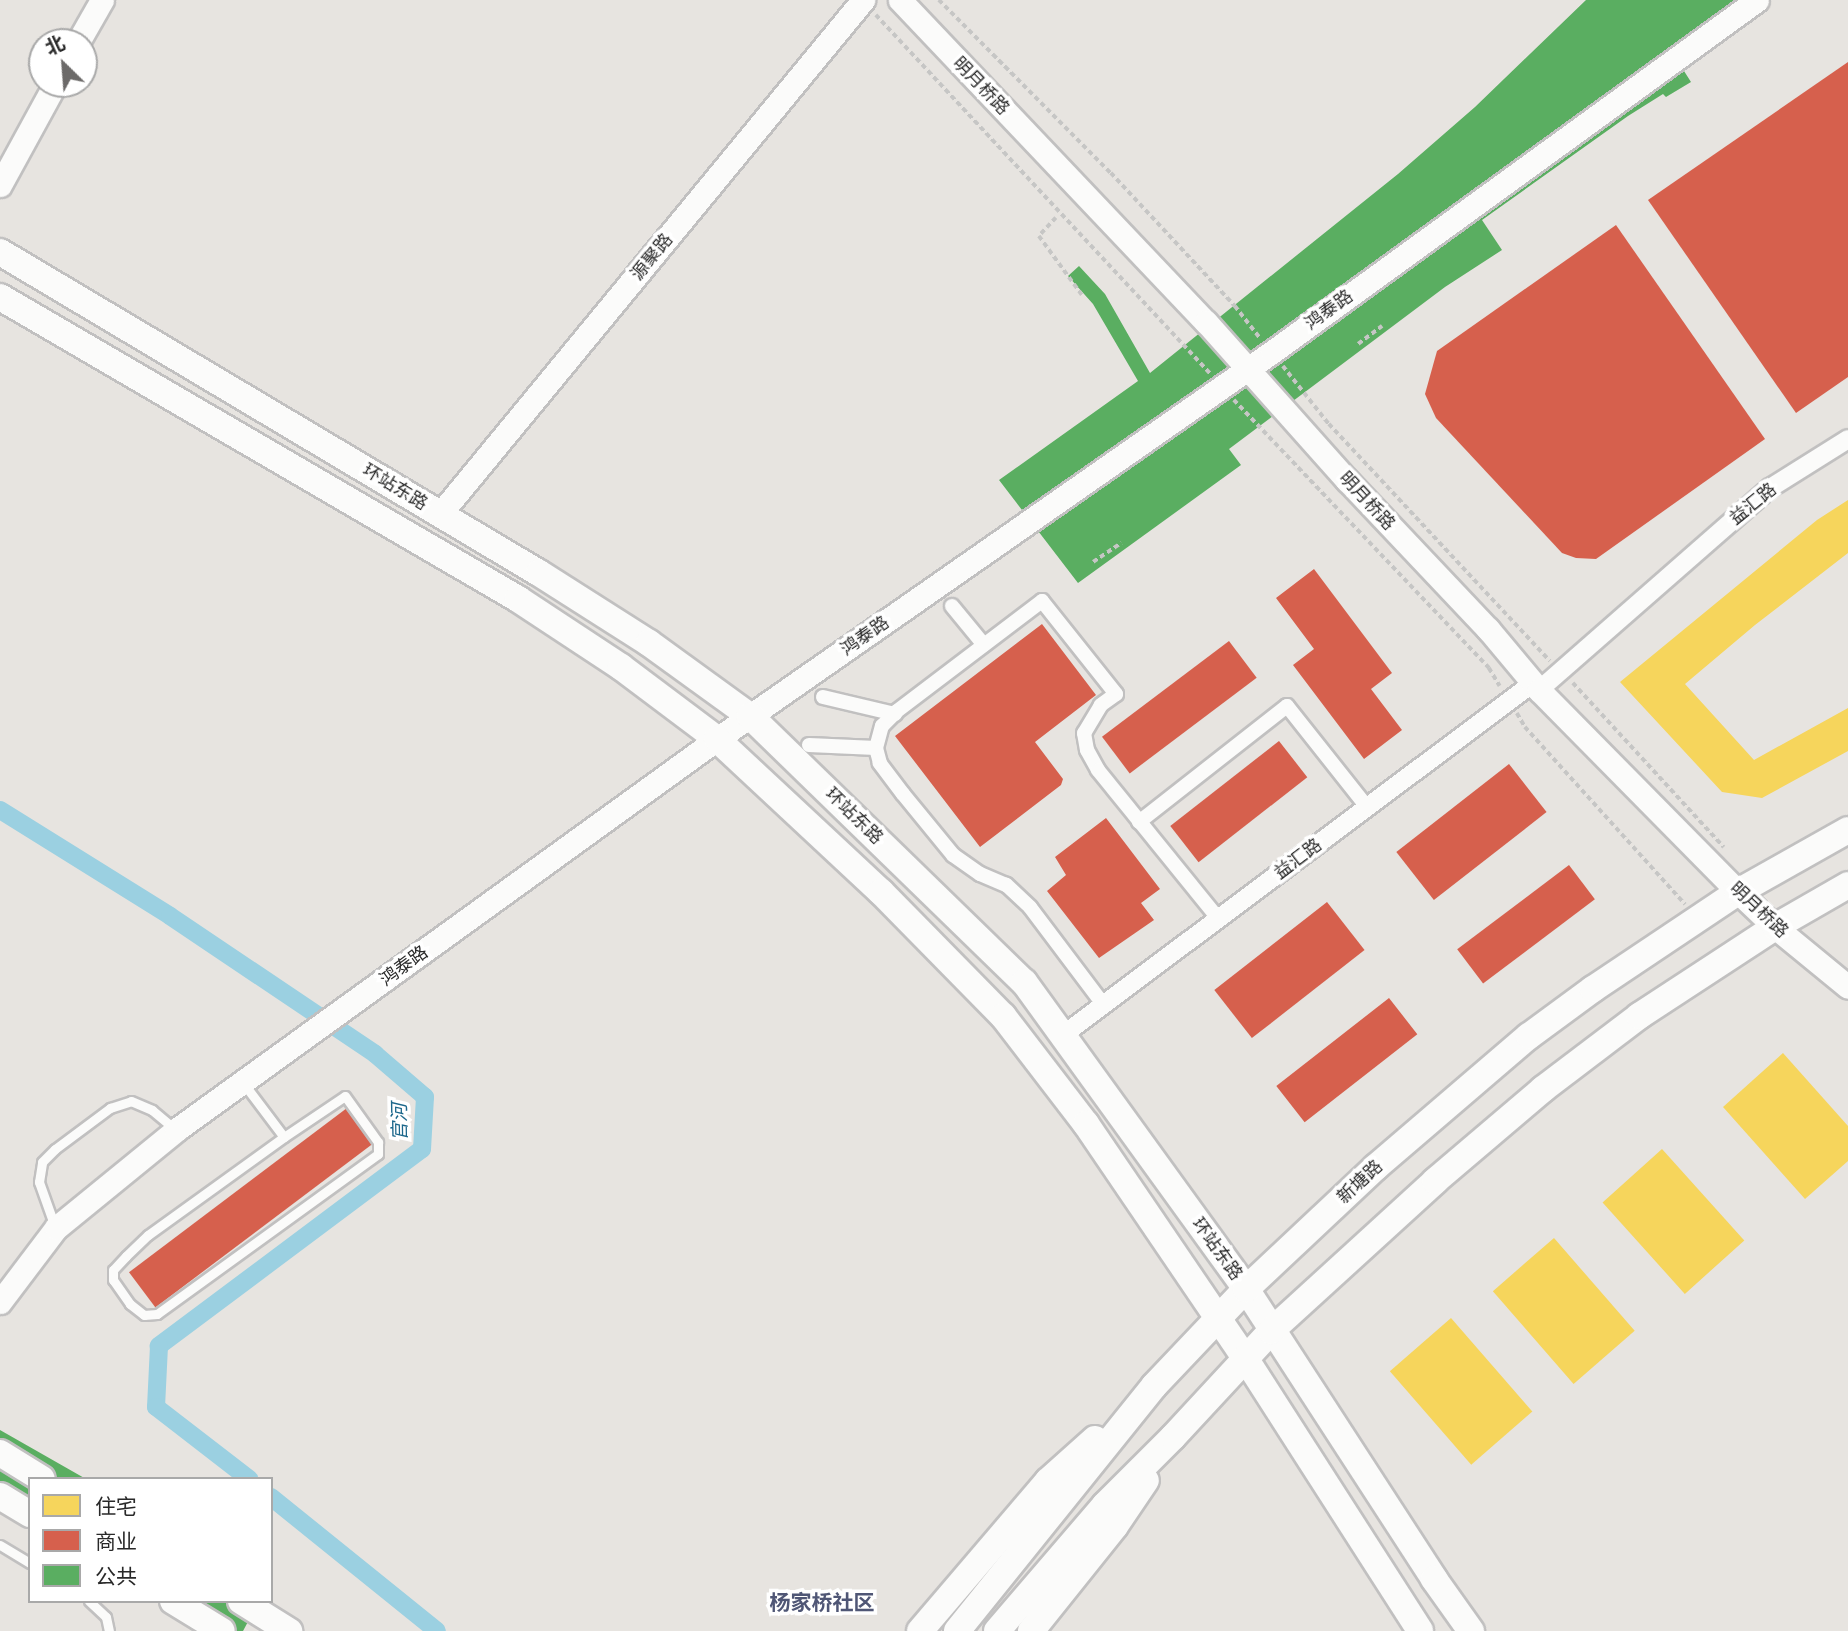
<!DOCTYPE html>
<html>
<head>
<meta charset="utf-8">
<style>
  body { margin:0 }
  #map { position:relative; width:1848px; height:1631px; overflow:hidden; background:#e7e4e0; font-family:Poppins,"Noto Sans SC",sans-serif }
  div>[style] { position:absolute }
  .homes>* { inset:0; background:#f6d55c; transform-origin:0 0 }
  .shops>* { inset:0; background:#d6604d; transform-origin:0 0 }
  .public>* { inset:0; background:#5aae61 }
  .canal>* { height:18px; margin:-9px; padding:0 9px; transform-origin:9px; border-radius:9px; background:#9bd0e1 }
  .path>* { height:3.5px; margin-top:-1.75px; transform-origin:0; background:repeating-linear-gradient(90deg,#c6c6c5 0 5px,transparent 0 8.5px) }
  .roads { filter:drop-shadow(2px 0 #c1c0c0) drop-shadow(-2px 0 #c1c0c0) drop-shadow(0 2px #c1c0c0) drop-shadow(0 -2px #c1c0c0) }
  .service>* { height:9px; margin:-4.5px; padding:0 4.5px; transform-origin:4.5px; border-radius:4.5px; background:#fbfbfa }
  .pedestrian>* { height:14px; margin:-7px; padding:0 7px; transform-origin:7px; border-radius:7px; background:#fbfbfa }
  .minor>* { height:18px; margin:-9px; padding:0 9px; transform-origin:9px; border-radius:9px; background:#fbfbfa }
  .tertiary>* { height:23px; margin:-11.5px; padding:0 11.5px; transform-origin:11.5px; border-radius:11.5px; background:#fbfbfa }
  .secondary>* { height:26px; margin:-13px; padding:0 13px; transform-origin:13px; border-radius:13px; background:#fbfbfa }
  span { translate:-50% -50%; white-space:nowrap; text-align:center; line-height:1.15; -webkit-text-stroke:7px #fff; paint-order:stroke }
  .street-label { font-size:18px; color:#292929 }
  .water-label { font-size:19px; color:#1c678b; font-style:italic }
  .quarter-label { font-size:21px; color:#4f5675; font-weight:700 }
  .legend { position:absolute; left:28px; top:1477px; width:245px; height:126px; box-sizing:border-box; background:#fff; border:2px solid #a9a9a9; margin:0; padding:9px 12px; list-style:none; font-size:21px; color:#292929 }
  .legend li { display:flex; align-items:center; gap:14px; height:35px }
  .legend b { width:35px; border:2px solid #a9a9a9 }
  .north { position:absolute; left:28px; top:28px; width:70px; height:70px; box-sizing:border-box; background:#fff; border:2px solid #a9a9a9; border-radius:50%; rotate:335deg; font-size:19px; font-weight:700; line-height:28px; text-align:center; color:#292929 }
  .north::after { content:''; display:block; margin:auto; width:24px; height:32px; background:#6c6a69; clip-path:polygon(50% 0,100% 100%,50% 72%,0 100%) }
</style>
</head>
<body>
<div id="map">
  <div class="homes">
    <div style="clip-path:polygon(1848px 500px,1848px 553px,1755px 625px,1685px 684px,1754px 760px,1848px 708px,1848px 751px,1762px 798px,1722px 792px,1620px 682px,1817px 520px)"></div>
    <div style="clip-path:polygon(1783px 1053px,1848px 1126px,1848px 1161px,1805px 1199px,1723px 1107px)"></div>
    <div style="left:1662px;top:1149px;width:123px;height:80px;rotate:48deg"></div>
    <div style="left:1554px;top:1238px;width:123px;height:81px;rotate:49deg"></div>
    <div style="left:1451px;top:1318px;width:124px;height:81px;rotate:49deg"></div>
  </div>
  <div class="shops">
    <div style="clip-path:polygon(1848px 62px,1848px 377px,1796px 413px,1648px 200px)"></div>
    <div style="clip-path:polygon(1616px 225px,1765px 439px,1596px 559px,1576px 558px,1562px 553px,1436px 418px,1425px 394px,1437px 351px)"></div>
    <div style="clip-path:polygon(1314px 569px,1392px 673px,1371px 689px,1402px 730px,1364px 759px,1293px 665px,1314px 649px,1276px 598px)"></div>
    <div style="clip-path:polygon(1042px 624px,1096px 695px,1035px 742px,1063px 779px,1061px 785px,980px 847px,895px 736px)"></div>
    <div style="left:1229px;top:641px;width:46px;height:159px;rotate:53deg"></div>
    <div style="left:1279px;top:741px;width:46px;height:138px;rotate:52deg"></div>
    <div style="left:1509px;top:764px;width:61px;height:143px;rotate:52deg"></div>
    <div style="clip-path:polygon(1106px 818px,1160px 889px,1141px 903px,1154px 920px,1099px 958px,1047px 891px,1066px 875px,1055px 857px)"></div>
    <div style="left:1569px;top:865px;width:43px;height:140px;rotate:53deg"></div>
    <div style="left:1327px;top:902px;width:61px;height:143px;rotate:52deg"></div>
    <div style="left:1389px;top:998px;width:46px;height:143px;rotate:52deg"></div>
    <div style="left:347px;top:1108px;width:44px;height:273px;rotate:53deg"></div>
  </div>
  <div class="public">
    <div style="clip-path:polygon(1586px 0,1760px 0,1677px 60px,1691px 82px,1666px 97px,1663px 94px,1628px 116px,1482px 220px,1502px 250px,1445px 287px,1229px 449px,1241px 465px,1078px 583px,999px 480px,1138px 381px,1093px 304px,1068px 276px,1079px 266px,1105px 294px,1150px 373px,1398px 174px,1475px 107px)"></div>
    <div style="clip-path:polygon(0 1430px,86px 1479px,30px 1479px,30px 1520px,0 1503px)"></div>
    <div style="clip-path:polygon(178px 1601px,259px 1601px,243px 1631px,231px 1631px)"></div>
  </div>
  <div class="canal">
    <div style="left:0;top:810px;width:200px;rotate:31.9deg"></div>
    <div style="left:170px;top:916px;width:247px;rotate:33.9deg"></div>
    <div style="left:375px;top:1054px;width:66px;rotate:40.7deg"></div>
    <div style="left:425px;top:1097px;width:52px;rotate:93.3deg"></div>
    <div style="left:422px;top:1149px;width:329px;rotate:143.2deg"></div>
    <div style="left:159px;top:1346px;width:61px;rotate:92.8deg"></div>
    <div style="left:156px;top:1407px;width:118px;rotate:37.7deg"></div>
    <div style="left:271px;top:1497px;width:213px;rotate:38.9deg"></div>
  </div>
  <div class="path">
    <div style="left:939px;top:0;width:244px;rotate:45.2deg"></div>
    <div style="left:1111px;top:173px;width:182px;rotate:47deg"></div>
    <div style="left:1235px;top:306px;width:41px;rotate:52deg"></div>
    <div style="left:876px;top:15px;width:490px;rotate:47deg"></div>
    <div style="left:1056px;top:218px;width:25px;rotate:133deg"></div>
    <div style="left:1039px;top:236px;width:73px;rotate:53.9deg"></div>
    <div style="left:1358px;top:344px;width:30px;rotate:-37deg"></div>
    <div style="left:1283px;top:366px;width:74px;rotate:51.6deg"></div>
    <div style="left:1329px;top:424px;width:324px;rotate:47deg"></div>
    <div style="left:1234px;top:400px;width:370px;rotate:46.4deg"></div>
    <div style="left:1489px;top:668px;width:21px;rotate:59deg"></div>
    <div style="left:1093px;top:562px;width:34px;rotate:-34deg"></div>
    <div style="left:1573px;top:683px;width:223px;rotate:47.4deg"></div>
    <div style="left:1517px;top:713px;width:16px;rotate:60deg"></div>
    <div style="left:1525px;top:727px;width:239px;rotate:47.9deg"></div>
  </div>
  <div class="roads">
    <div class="service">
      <div style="left:244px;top:1084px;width:66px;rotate:53deg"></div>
      <div style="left:284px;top:1137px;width:73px;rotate:-33.9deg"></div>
      <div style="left:345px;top:1096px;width:57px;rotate:54.3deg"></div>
      <div style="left:378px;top:1142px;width:12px;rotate:90deg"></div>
      <div style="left:378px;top:1154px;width:273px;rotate:144.1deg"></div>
      <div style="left:157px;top:1314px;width:13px;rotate:176deg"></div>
      <div style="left:144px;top:1315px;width:18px;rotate:-142deg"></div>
      <div style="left:130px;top:1304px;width:29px;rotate:-125deg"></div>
      <div style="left:113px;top:1280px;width:10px;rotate:-90deg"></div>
      <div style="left:113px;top:1270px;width:19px;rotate:-47deg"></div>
      <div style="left:126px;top:1256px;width:30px;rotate:-44deg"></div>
      <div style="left:148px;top:1235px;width:168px;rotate:-35.8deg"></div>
      <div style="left:55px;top:1227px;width:48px;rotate:-109.6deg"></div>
      <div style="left:39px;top:1182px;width:20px;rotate:-81deg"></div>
      <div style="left:42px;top:1162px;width:18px;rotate:-45deg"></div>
      <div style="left:55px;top:1149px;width:69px;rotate:-36.7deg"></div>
      <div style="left:110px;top:1108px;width:22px;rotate:-18deg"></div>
      <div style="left:131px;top:1101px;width:23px;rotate:23deg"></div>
      <div style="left:152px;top:1110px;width:31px;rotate:40deg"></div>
      <div style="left:0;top:1545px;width:35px;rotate:31deg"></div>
      <div style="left:89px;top:1601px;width:23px;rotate:43deg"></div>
      <div style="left:106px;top:1617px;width:14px;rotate:78deg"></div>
    </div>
    <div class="pedestrian">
      <div style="left:952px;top:606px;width:50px;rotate:50.6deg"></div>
      <div style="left:823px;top:697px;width:74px;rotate:13.3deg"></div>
      <div style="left:809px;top:745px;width:67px;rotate:2.6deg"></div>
      <div style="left:1139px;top:822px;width:188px;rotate:-38.1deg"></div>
      <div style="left:1287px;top:706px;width:129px;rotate:51.6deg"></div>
      <div style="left:1103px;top:1004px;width:121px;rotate:-127deg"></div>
      <div style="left:1030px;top:907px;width:33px;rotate:-137deg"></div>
      <div style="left:1006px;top:885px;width:28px;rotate:-157deg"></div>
      <div style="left:980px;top:874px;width:33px;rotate:-145deg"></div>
      <div style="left:953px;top:855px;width:79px;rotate:-129.3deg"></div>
      <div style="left:903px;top:794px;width:39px;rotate:-127deg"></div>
      <div style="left:880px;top:763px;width:16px;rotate:-105deg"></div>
      <div style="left:876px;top:748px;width:23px;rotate:-75deg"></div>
      <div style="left:882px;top:726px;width:21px;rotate:-45deg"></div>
      <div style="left:897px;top:711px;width:182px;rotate:-37.2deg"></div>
      <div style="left:1042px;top:601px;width:119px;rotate:51.5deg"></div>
      <div style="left:1116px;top:694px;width:19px;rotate:144deg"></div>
      <div style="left:1101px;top:705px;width:33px;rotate:121deg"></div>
      <div style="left:1084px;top:733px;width:17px;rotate:80deg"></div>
      <div style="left:1087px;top:750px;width:23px;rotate:61deg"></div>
      <div style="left:1098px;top:770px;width:191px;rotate:51deg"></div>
    </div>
    <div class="minor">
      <div style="left:1539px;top:690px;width:307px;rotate:-41.2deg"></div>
      <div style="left:1770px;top:488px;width:92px;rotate:-32.1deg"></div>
      <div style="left:1063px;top:1035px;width:587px;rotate:-36.83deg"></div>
    </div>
    <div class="tertiary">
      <div style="left:900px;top:0;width:444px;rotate:46.5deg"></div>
      <div style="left:1206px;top:322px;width:212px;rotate:48.3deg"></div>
      <div style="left:1347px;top:480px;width:205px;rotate:46.6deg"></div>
      <div style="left:1488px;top:629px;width:80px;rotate:50.1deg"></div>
      <div style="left:1539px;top:690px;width:284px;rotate:45.4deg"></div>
      <div style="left:1738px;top:892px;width:51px;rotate:43.4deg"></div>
      <div style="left:1775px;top:927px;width:94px;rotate:39.4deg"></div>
      <div style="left:78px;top:42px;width:48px;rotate:-60.3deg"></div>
      <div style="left:0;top:185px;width:115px;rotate:-61.4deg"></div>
      <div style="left:440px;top:514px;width:666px;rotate:-50.55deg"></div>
      <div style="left:0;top:1302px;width:93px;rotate:-52.9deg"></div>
      <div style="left:56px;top:1228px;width:155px;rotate:-39.2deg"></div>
      <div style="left:176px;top:1130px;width:668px;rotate:-35.86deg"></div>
      <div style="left:717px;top:739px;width:677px;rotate:-34.89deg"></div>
      <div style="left:1272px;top:352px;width:599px;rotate:-35.97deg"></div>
    </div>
    <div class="secondary">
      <div style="left:0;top:252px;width:627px;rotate:30.78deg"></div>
      <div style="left:539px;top:573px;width:130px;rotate:32.5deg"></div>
      <div style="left:649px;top:643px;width:125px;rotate:35.9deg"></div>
      <div style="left:750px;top:716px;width:382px;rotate:44.2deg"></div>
      <div style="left:1024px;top:982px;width:379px;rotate:54.1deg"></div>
      <div style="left:1246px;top:1289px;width:346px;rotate:57deg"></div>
      <div style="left:1434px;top:1579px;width:64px;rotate:54.6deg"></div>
      <div style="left:0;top:297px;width:600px;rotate:30.24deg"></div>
      <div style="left:518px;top:599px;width:123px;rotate:33.4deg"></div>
      <div style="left:621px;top:667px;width:120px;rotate:36.9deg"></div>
      <div style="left:717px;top:739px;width:224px;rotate:43deg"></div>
      <div style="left:881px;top:892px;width:174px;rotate:45.5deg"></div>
      <div style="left:1003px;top:1016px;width:136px;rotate:52.5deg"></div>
      <div style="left:1086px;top:1124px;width:283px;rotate:55.8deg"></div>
      <div style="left:1245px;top:1358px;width:324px;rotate:57.3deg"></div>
      <div style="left:0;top:1453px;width:49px;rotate:31.8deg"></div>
      <div style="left:0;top:1496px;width:35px;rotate:31deg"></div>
      <div style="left:173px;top:1601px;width:57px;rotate:31.5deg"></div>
      <div style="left:241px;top:1601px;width:57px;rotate:32deg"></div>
      <div style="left:920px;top:1631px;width:197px;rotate:-49.5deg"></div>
      <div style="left:1048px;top:1481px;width:63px;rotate:-41.8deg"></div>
      <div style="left:957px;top:1631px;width:314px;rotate:-51.2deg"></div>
      <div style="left:1154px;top:1386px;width:134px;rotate:-46.5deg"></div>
      <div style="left:1246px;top:1289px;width:178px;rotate:-43.2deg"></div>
      <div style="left:1376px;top:1167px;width:201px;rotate:-40.6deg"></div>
      <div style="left:1529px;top:1036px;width:79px;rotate:-36.3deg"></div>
      <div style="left:1593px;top:989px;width:174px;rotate:-33.8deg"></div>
      <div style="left:1738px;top:892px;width:126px;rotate:-29.4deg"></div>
      <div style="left:997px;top:1631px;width:166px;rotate:-49.4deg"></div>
      <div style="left:1105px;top:1505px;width:96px;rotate:-45deg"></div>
      <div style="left:1173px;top:1437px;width:144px;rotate:-47.2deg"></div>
      <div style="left:1271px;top:1331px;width:222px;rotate:-42.4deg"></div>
      <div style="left:1435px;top:1181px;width:142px;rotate:-40.4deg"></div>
      <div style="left:1543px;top:1089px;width:121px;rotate:-37.2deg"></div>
      <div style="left:1639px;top:1016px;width:163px;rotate:-33.2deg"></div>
      <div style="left:1775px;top:927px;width:84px;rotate:-29.9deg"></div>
      <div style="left:1031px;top:1631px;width:134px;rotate:-51.3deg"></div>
      <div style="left:1115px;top:1526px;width:55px;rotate:-56deg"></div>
    </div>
  </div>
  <div class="street-label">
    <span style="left:981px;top:86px;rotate:46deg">明月桥路</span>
    <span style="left:652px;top:257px;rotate:-51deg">源聚路</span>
    <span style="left:1329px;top:310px;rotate:-36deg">鸿泰路</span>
    <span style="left:395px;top:487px;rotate:31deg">环站东路</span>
    <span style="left:1367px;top:501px;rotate:47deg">明月桥路</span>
    <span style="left:1753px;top:504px;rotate:-39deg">益汇路</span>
    <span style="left:865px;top:636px;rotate:-35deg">鸿泰路</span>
    <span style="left:854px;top:816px;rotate:44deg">环站东路</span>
    <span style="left:1298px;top:859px;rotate:-37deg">益汇路</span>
    <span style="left:1759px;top:910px;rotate:43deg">明月桥路</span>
    <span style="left:404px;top:966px;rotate:-36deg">鸿泰路</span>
    <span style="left:1360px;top:1182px;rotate:-43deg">新塘路</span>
    <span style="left:1217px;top:1249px;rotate:54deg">环站东路</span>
  </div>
  <div class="water-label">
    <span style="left:400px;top:1122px;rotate:-91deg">官河</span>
  </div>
  <div class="quarter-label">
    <span style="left:822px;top:1603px">杨家桥社区</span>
  </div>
  <ul class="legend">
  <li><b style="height:19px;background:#f6d55c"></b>住宅</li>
  <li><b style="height:19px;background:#d6604d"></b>商业</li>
  <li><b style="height:19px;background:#5aae61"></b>公共</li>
  </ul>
  <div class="north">北</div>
</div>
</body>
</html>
